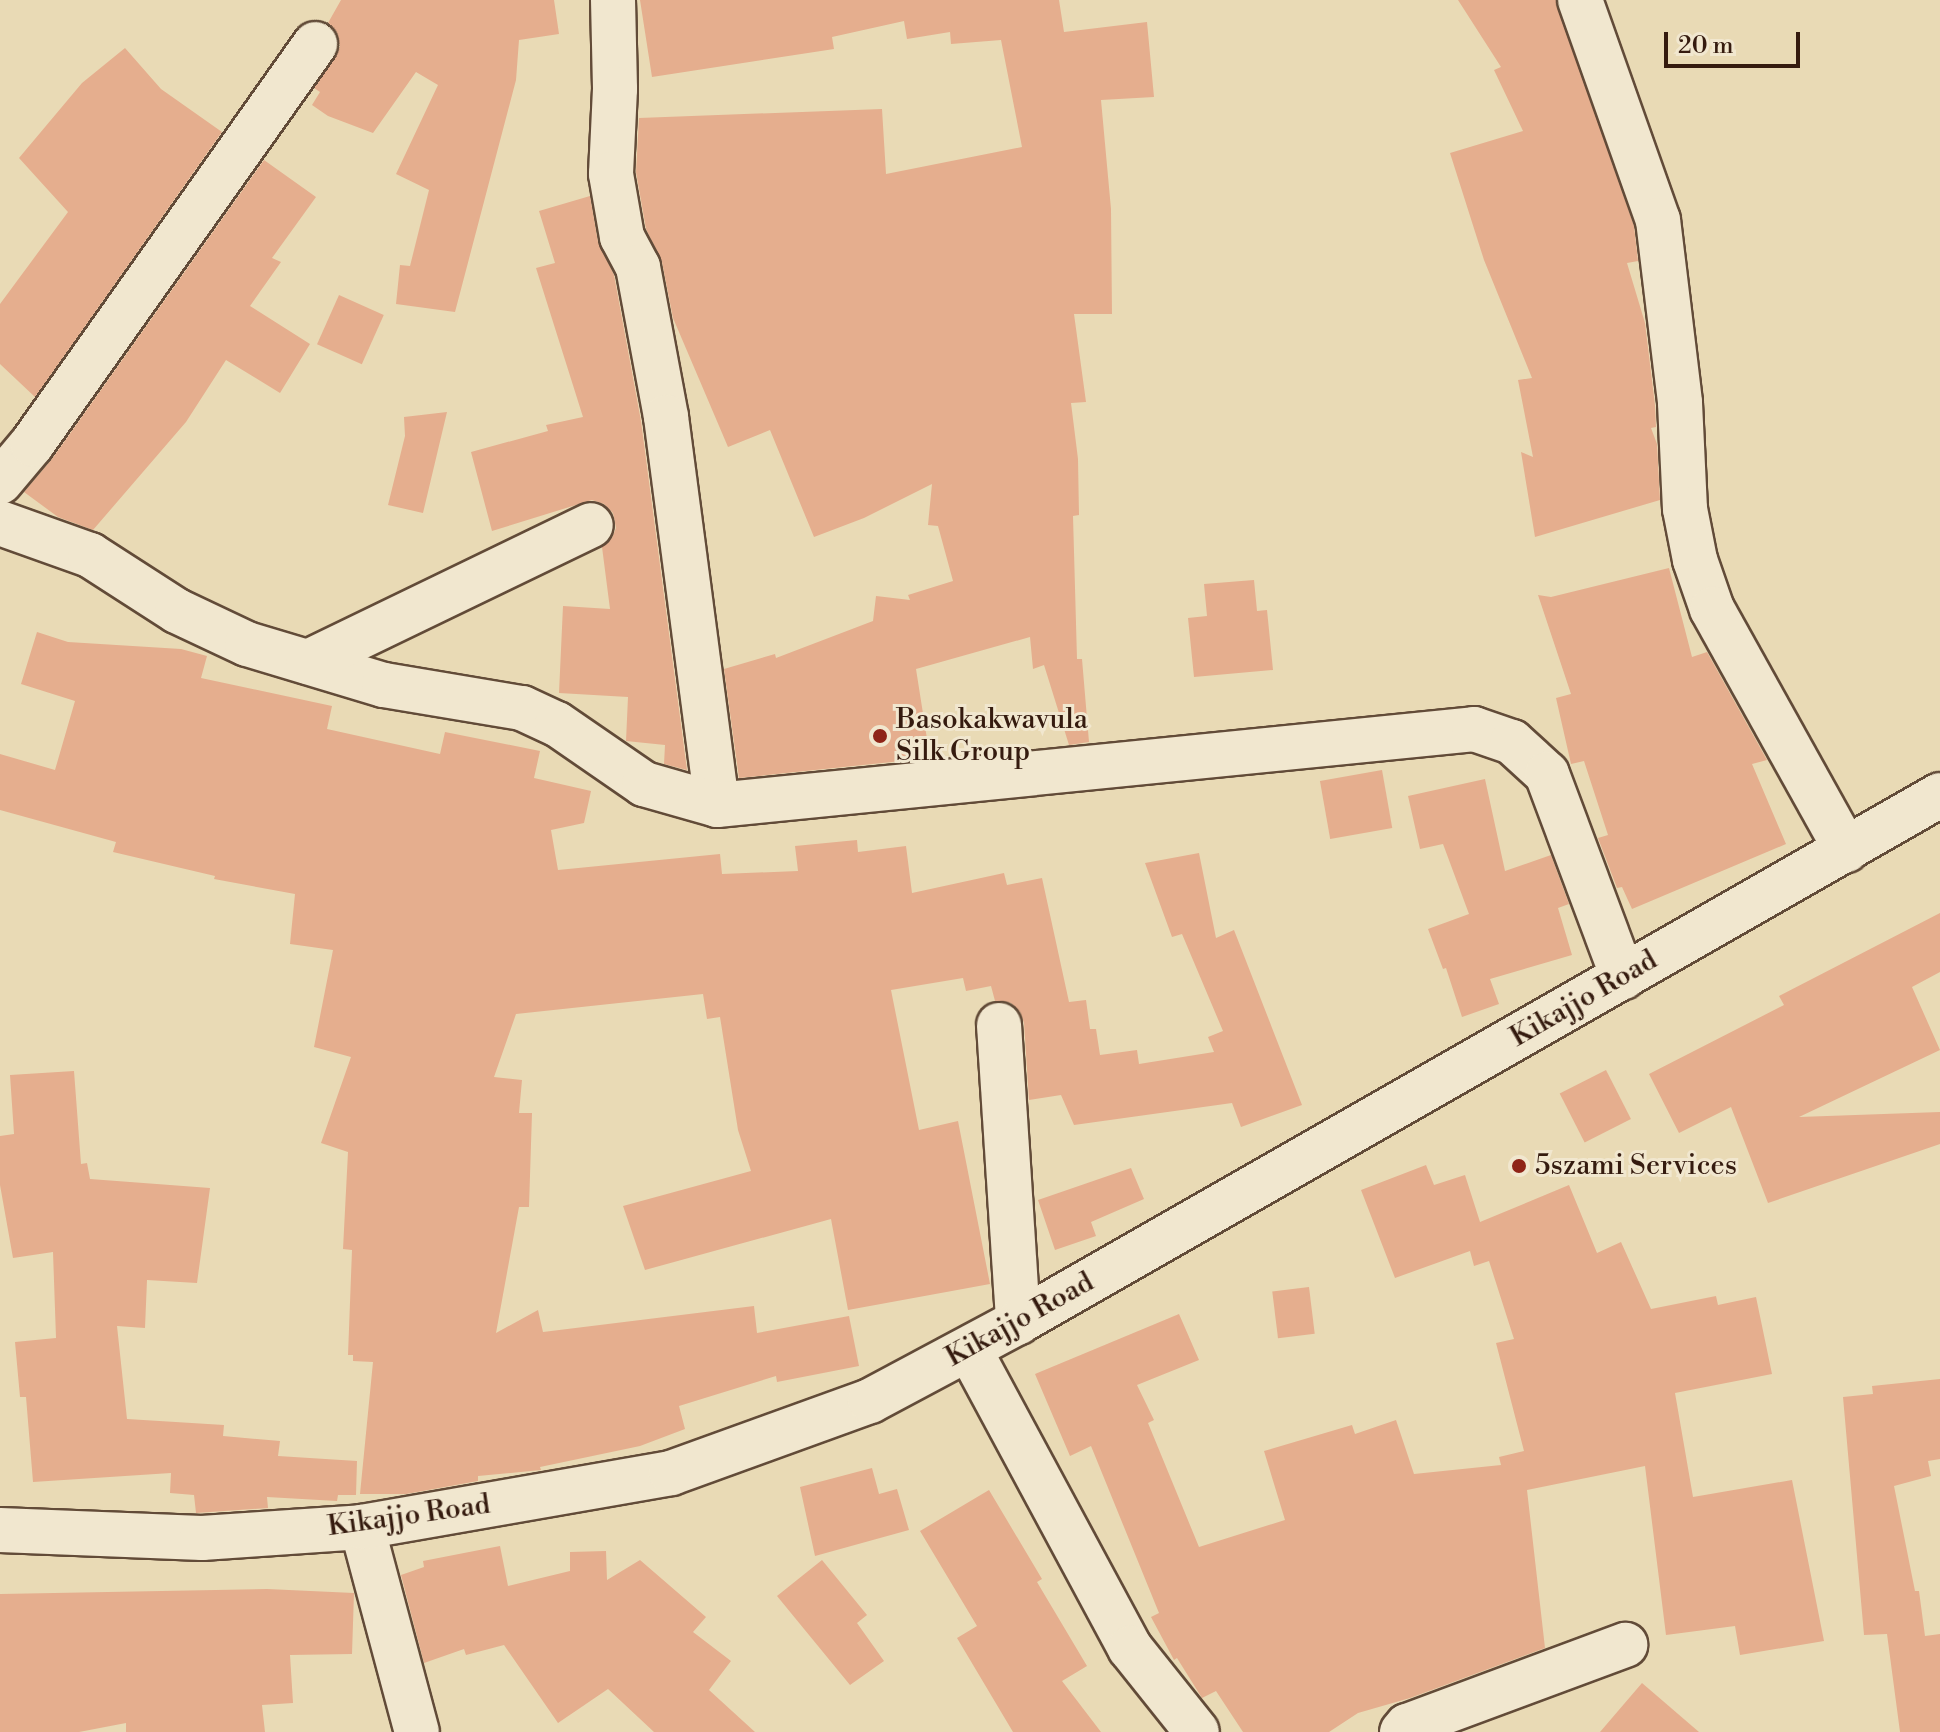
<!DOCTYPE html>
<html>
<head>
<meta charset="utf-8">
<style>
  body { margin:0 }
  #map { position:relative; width:1940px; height:1732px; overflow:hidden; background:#e9dab5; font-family:"Libre Bodoni",serif }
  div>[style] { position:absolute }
  .building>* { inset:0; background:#e5ae8e; transform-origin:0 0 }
  .roads { filter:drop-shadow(2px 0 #624b38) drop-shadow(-2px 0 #624b38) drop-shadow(0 2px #624b38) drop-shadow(0 -2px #624b38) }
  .minor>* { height:44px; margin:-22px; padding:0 22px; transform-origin:22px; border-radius:22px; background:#f1e7cf }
  .dots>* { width:22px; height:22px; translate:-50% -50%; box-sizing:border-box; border:4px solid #f1e7cf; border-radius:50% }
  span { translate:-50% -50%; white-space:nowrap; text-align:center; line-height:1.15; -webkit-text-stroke:6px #f1e7cf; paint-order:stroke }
  .poi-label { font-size:28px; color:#351b0f }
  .left { translate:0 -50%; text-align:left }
  .street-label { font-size:28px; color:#351b0f }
  .scale { position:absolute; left:1664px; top:32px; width:136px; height:36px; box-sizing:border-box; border:4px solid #351b0f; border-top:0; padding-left:10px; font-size:24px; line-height:28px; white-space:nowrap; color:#351b0f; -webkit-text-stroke:6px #f1e7cf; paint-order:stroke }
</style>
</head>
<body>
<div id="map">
  <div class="building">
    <div style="clip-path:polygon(341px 0,554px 0,559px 34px,519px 40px,516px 80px,455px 312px,396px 304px,400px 265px,410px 266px,429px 190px,396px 174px,438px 85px,416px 72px,373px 133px,328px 116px,312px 105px,320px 92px,314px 88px,340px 47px,337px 33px,328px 23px)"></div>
    <div style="clip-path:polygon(640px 0,1059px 0,1064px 32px,1147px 22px,1154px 97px,1101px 100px,1111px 209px,1112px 314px,1074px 314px,1086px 402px,1071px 403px,1078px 459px,1079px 515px,1073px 516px,1077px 659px,1082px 659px,1089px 742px,1069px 745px,1044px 665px,1033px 669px,1030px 637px,916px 669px,930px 758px,739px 778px,724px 669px,775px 654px,776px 658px,873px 621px,876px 596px,910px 600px,908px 595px,953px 581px,938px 526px,928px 525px,932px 484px,864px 518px,814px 537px,770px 430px,728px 447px,673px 318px,662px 262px,646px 229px,636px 172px,639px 118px,882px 109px,886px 174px,1022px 147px,1001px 40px,951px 44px,950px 32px,907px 39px,904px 21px,832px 37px,834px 49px,652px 77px)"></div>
    <div style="clip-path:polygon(1458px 0,1556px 0,1634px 226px,1638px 261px,1627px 263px,1645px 323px,1655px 405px,1656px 427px,1651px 428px,1657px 444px,1660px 500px,1535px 537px,1521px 452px,1533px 457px,1518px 380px,1532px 378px,1484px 260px,1450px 153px,1523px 131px,1494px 70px,1501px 67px)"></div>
    <div style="clip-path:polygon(125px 48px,161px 89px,222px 132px,35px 397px,0 364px,0 304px,68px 212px,19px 158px,82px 83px)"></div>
    <div style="clip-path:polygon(264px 160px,316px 197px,272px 258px,281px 262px,250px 306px,310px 344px,280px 393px,226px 360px,186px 422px,93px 530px,58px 517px,24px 492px,52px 459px)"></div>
    <div style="clip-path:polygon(590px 196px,598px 242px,614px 275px,641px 421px,687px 770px,664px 764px,665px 745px,626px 741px,628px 697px,559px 693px,563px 606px,610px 609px,602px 547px,612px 538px,616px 528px,613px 513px,604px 504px,592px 500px,492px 531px,471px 452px,548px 431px,546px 425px,583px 417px,536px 268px,555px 263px,539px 211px)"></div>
    <div style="left:339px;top:295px;width:49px;height:54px;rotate:24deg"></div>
    <div style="clip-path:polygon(447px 412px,423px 513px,388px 505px,405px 436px,404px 417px)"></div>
    <div style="clip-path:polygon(1669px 568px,1692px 657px,1707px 652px,1767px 760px,1752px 764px,1786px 844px,1632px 909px,1622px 887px,1617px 888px,1598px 838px,1608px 835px,1584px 761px,1571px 764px,1556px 698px,1571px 694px,1538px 595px,1551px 597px)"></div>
    <div style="clip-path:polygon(1254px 580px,1257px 611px,1267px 610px,1273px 670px,1194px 677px,1188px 618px,1207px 616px,1204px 584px)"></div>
    <div style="clip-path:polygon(37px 632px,68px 642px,181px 649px,207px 656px,201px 678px,332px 706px,327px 729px,440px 754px,445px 732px,540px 751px,534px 778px,591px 791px,584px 823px,551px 830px,558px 870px,720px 854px,722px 874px,798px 871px,795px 846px,857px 840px,858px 852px,906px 846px,912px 893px,1004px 873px,1007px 885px,1042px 878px,1069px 1002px,1086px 1000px,1090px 1029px,1096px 1029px,1100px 1055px,1137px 1050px,1139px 1064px,1214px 1052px,1208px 1037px,1223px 1031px,1182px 934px,1172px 937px,1145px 863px,1199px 853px,1216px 938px,1234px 930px,1302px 1105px,1241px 1127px,1232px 1103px,1074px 1125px,1061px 1095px,1029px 1100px,1024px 1023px,1020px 1012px,1011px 1003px,995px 1001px,991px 986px,966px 991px,963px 978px,891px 990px,919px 1130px,958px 1121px,990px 1284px,848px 1310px,831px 1219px,645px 1270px,623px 1206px,751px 1171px,738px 1130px,720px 1017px,707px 1019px,703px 994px,516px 1014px,494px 1077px,522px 1080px,519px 1113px,532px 1113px,529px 1207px,519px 1207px,496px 1333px,538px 1310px,543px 1332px,754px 1306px,757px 1333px,849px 1316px,859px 1366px,777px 1382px,776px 1376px,679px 1406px,685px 1429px,640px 1446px,540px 1467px,541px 1470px,478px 1476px,478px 1481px,406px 1494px,360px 1494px,373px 1362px,353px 1361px,353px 1355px,348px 1355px,352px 1250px,343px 1249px,348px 1152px,321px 1143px,351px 1057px,314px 1047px,333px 950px,290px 944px,295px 894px,214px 879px,215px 876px,113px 852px,116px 842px,0 810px,0 754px,55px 770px,75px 701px,21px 684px)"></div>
    <div style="left:1382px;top:770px;width:59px;height:63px;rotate:80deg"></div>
    <div style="clip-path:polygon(1485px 779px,1505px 871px,1551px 855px,1569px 904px,1558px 908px,1572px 955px,1490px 979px,1499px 1004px,1462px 1017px,1446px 968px,1443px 969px,1428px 929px,1469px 914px,1443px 844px,1420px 849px,1408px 796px)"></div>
    <div style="clip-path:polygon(1940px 913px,1940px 972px,1912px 987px,1940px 1050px,1799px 1117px,1940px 1112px,1940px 1144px,1768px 1203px,1731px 1107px,1679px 1133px,1649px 1074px,1784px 1005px,1779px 996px)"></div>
    <div style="left:1606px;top:1070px;width:55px;height:52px;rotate:63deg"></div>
    <div style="clip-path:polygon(74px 1071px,81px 1164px,87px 1163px,90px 1179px,210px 1188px,197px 1283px,147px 1280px,145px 1328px,117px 1326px,127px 1419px,224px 1425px,223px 1436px,280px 1441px,278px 1456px,357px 1461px,356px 1495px,338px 1495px,337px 1501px,267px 1497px,268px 1508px,196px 1513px,194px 1495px,170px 1493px,171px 1473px,33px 1482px,26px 1397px,20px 1397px,15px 1342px,56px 1338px,53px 1252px,13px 1258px,0 1185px,0 1136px,14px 1134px,10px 1075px)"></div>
    <div style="clip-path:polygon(1426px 1165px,1434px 1185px,1465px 1175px,1480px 1222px,1569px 1185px,1597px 1253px,1621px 1242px,1651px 1309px,1716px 1296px,1718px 1305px,1756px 1297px,1772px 1374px,1675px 1393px,1693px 1497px,1792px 1480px,1824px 1641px,1740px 1655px,1735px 1626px,1666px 1635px,1645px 1466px,1527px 1490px,1545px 1648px,1410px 1698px,1358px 1713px,1329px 1732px,1243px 1732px,1216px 1691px,1202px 1698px,1177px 1658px,1174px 1660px,1151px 1617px,1159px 1613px,1091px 1446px,1070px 1456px,1035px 1374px,1179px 1314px,1199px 1360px,1137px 1385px,1154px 1420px,1148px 1423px,1199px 1547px,1285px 1520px,1264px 1451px,1352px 1425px,1355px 1434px,1396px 1420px,1414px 1474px,1501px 1465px,1499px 1457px,1524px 1451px,1496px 1343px,1514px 1339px,1489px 1261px,1474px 1266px,1470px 1251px,1395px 1278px,1361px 1190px)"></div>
    <div style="clip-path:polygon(1131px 1168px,1144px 1199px,1091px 1222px,1096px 1236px,1055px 1250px,1038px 1200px)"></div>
    <div style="left:1309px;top:1287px;width:47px;height:37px;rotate:83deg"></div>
    <div style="clip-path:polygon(1940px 1379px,1940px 1459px,1928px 1461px,1931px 1476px,1894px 1486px,1915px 1591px,1919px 1591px,1925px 1636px,1940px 1634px,1940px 1732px,1900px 1732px,1887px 1634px,1864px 1635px,1843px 1397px,1873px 1394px,1872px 1386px)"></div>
    <div style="clip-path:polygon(872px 1468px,879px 1494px,897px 1489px,909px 1530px,815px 1556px,800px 1487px)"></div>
    <div style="clip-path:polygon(989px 1490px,1042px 1579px,1037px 1582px,1087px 1666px,1062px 1681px,1101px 1732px,1013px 1732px,957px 1638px,977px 1626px,920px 1531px)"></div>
    <div style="clip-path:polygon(500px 1546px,508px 1586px,570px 1571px,570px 1552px,606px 1551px,607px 1580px,640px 1560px,706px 1617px,693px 1632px,731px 1661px,709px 1690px,755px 1732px,654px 1732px,608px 1689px,558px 1723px,504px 1645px,466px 1655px,464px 1649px,424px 1663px,401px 1575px,424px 1567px,423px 1561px)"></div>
    <div style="clip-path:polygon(822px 1560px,867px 1615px,857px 1623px,884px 1661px,850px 1685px,777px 1596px)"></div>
    <div style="clip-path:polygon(267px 1589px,354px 1593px,352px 1654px,290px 1655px,293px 1703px,262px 1705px,265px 1732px,126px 1732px,126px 1723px,79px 1732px,0 1732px,0 1594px)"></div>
    <div style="clip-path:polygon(1642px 1683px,1699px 1732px,1600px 1732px)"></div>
  </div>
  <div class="roads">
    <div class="minor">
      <div style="left:613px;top:0;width:89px;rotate:88.7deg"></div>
      <div style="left:615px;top:89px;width:85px;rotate:92.7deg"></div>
      <div style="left:611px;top:174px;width:64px;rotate:80.1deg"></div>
      <div style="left:622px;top:237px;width:34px;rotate:62deg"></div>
      <div style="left:638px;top:267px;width:153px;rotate:79.4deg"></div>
      <div style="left:666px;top:417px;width:391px;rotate:82.5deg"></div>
      <div style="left:1580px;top:0;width:233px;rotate:70.5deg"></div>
      <div style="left:1658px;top:220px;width:184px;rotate:83.1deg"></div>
      <div style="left:1680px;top:403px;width:106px;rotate:87.3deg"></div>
      <div style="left:1685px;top:509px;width:52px;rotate:78.9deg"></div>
      <div style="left:1695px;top:560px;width:52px;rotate:70.9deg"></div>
      <div style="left:1712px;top:609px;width:276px;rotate:60.9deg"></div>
      <div style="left:0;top:482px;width:50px;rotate:-49.9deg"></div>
      <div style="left:32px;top:444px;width:490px;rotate:-54.7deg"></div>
      <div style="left:0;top:523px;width:96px;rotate:19.6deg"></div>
      <div style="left:90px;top:555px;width:103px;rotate:32.8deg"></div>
      <div style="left:177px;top:611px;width:77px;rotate:25.2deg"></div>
      <div style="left:247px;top:644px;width:143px;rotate:16.7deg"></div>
      <div style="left:384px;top:685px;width:140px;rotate:9.5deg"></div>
      <div style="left:522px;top:708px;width:38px;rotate:25deg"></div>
      <div style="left:557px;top:724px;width:106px;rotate:34.6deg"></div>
      <div style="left:644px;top:784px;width:76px;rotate:16deg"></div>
      <div style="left:717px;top:805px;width:761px;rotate:-5.73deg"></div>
      <div style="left:1474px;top:729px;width:40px;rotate:18.9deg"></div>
      <div style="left:1512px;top:742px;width:47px;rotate:42.4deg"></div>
      <div style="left:1547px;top:774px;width:217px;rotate:69.5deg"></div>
      <div style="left:308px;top:662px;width:314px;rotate:-25.8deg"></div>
      <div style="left:999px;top:1025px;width:298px;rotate:86.3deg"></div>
      <div style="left:969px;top:1349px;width:340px;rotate:61.7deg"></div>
      <div style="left:1130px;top:1648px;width:107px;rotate:51.4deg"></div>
      <div style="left:362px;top:1527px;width:212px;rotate:75deg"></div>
      <div style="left:0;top:1530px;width:202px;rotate:2.3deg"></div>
      <div style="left:202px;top:1538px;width:160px;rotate:-3.9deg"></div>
      <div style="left:362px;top:1527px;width:314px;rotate:-9.9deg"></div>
      <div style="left:671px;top:1473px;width:212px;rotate:-19.9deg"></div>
      <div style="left:870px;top:1401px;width:168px;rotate:-28.1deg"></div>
      <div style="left:1018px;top:1322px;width:1062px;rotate:-29.75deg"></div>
      <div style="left:1402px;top:1732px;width:8px;rotate:-50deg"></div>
      <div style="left:1407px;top:1726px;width:233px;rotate:-20.4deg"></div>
    </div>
  </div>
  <div class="dots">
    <div style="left:880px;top:736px;background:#8f2418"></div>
    <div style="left:1519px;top:1166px;background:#8f2418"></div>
  </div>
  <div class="poi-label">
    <span class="left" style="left:896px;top:736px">Basokakwavula<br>Silk Group</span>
    <span class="left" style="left:1535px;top:1166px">5szami Services</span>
  </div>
  <div class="street-label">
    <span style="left:1584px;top:999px;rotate:-30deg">Kikajjo Road</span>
    <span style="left:1020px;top:1320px;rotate:-29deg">Kikajjo Road</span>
    <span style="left:409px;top:1516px;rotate:-8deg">Kikajjo Road</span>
  </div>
  <div class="scale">20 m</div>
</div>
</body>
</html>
